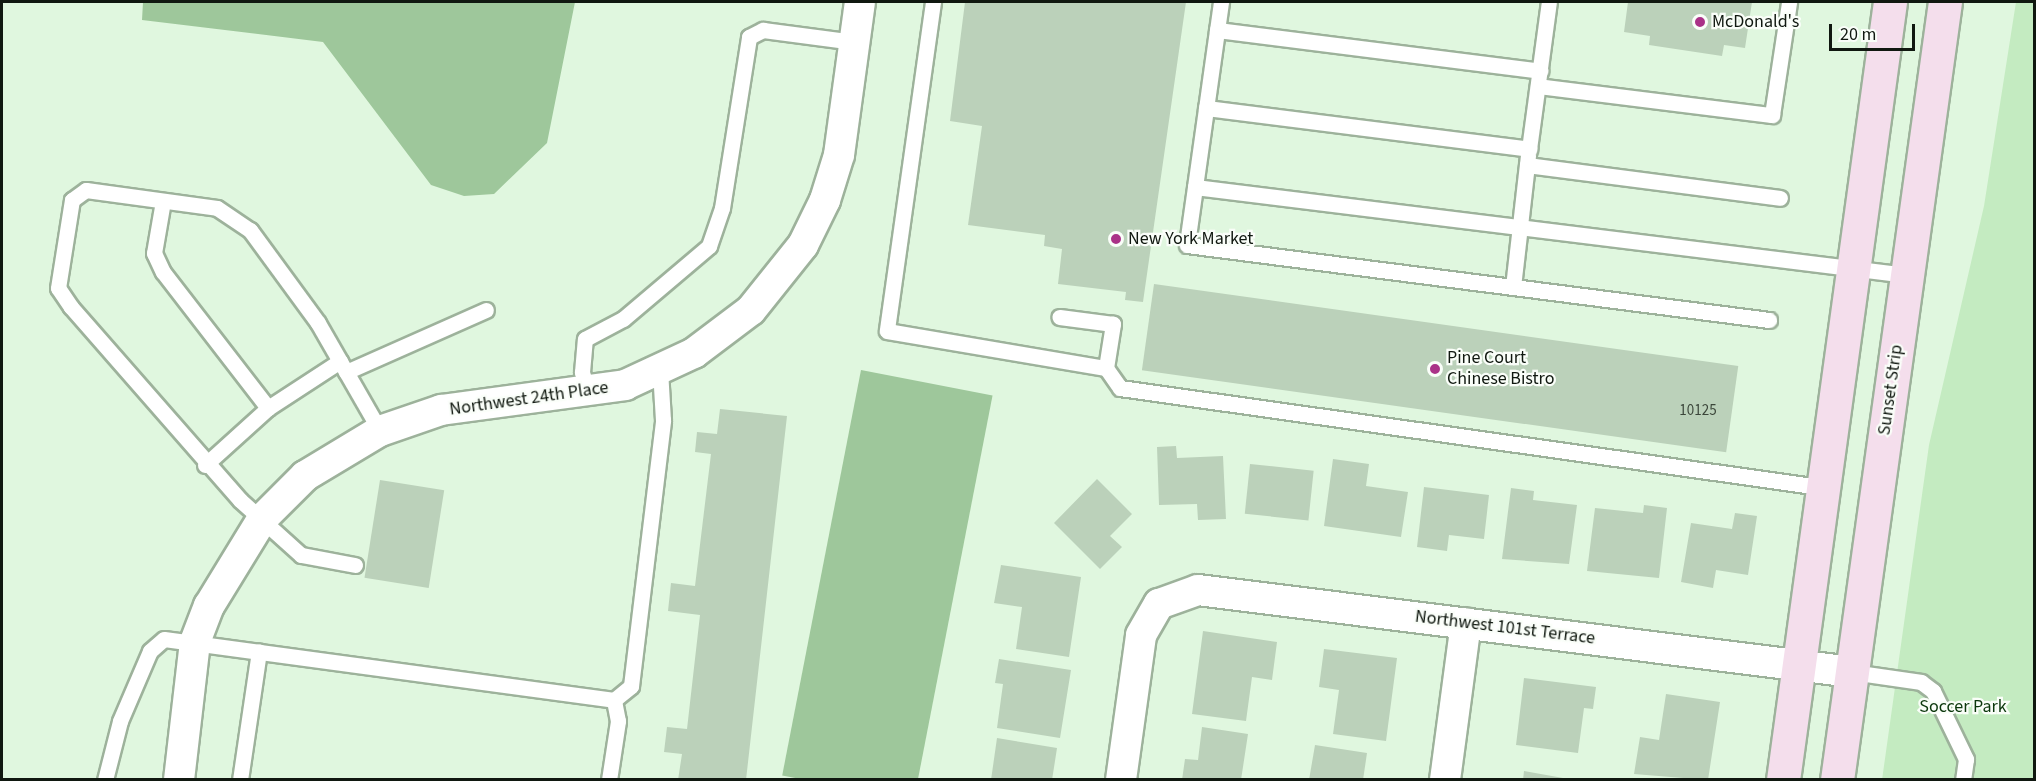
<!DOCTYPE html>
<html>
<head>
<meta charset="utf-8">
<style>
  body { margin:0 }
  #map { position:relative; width:2036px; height:781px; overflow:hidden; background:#e0f7df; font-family:"Source Sans 3",sans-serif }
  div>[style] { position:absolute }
  .green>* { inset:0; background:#c4ebc1 }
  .water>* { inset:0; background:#9ec79b; transform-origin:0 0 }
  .building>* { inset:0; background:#bbd1ba; transform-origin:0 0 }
  .roads { filter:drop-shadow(2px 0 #9db29b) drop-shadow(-2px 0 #9db29b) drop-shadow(0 2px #9db29b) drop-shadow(0 -2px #9db29b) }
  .lane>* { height:15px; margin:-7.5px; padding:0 7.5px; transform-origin:7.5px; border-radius:7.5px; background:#fff }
  .street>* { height:30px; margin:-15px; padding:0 15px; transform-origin:15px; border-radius:15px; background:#fff }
  .secondary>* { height:33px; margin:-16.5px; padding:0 16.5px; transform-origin:16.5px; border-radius:16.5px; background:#f4deec }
  .dots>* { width:16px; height:16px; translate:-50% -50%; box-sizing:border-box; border:3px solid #fafef9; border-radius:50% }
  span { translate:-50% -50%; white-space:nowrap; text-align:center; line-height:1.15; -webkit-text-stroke:4.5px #fafef9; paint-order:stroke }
  .number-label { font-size:15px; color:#3b463a }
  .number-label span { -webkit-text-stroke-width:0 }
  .poi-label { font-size:18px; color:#101810 }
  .left { translate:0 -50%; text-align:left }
  .street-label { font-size:18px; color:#101810 }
  .park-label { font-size:18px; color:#0b370c }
  .frame { position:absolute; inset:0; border:3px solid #101810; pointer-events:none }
  .scale { position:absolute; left:1829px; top:24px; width:86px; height:27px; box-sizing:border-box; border:3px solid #101810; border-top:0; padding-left:8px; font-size:18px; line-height:21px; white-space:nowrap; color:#101810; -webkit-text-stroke:4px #fafef9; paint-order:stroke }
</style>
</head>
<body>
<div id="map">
  <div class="green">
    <div style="clip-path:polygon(2016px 2px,2034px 2px,2034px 779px,1882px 780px,1929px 445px,1984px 206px)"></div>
  </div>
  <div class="water">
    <div style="clip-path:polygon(143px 2px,575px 2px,547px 143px,494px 194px,464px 196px,431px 185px,323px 42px,142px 20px)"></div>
    <div style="left:861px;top:370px;width:134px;height:413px;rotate:11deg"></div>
  </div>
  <div class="building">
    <div style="clip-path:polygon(965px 2px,1186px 2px,1143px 302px,1125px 300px,1126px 292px,1058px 284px,1062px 249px,1044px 246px,1045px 235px,968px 225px,982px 126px,950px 121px)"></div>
    <div style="clip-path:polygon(1628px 2px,1752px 2px,1745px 48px,1724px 45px,1722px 56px,1649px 45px,1650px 36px,1624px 32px)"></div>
    <div style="left:1154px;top:284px;width:590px;height:87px;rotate:8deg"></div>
    <div style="clip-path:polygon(720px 409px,787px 416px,746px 780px,678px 780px,682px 754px,664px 752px,667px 727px,687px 729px,700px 615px,668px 611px,671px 583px,695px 586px,711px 454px,695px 452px,697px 432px,717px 434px)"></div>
    <div style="clip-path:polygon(1176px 446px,1177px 458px,1223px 456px,1226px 519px,1198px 520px,1197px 504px,1159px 505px,1157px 447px)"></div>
    <div style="clip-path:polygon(1333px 459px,1369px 464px,1366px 486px,1408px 492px,1401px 537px,1324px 526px)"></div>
    <div style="left:1250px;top:464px;width:64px;height:50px;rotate:6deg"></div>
    <div style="clip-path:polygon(1097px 479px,1132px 514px,1110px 536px,1122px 547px,1100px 569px,1054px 523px)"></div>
    <div style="left:380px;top:480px;width:65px;height:99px;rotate:9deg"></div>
    <div style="clip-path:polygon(1424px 487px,1489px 495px,1484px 539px,1449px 535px,1447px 551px,1417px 547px)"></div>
    <div style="clip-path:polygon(1511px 488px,1534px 491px,1533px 500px,1577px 505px,1569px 564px,1502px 559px)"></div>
    <div style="clip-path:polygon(1644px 505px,1667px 508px,1659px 578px,1587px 571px,1595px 508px,1643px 513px)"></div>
    <div style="clip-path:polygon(1735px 513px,1757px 516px,1748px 575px,1716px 570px,1713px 588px,1681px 582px,1691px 523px,1732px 529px)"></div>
    <div style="clip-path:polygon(1001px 565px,1081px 577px,1069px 657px,1016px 649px,1022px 607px,994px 603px)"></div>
    <div style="clip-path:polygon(1203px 631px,1277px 642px,1272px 680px,1252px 677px,1246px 721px,1192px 714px)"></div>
    <div style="clip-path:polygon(1324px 649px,1397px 658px,1386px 741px,1333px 734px,1339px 690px,1319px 687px)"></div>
    <div style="clip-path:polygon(999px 659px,1071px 670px,1060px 738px,997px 728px,1003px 684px,995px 683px)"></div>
    <div style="clip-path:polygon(1524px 678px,1596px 687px,1593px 709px,1584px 708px,1578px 753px,1516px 745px)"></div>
    <div style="clip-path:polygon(1666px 694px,1720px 702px,1708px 780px,1634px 774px,1640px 737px,1659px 740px)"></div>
    <div style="clip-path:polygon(1202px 727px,1248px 734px,1241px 780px,1182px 780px,1185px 759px,1198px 760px)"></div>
    <div style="clip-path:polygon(997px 738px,1057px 748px,1052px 780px,991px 780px)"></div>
    <div style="clip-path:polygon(1315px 745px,1367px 753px,1363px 780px,1309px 780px)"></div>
    <div style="clip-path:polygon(1524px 771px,1563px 778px,1563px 780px,1523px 780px)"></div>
  </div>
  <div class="roads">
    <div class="lane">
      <div style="left:933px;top:2px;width:332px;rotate:98deg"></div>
      <div style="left:887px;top:331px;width:222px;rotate:9.6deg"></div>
      <div style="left:1106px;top:368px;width:45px;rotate:-81deg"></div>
      <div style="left:1113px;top:324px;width:54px;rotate:-172.6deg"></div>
      <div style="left:1221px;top:2px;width:245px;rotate:98deg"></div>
      <div style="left:1187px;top:245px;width:587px;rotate:7.34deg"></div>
      <div style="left:1217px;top:30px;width:326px;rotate:7.2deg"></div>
      <div style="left:1538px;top:86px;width:236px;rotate:7.1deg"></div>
      <div style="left:1772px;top:115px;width:114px;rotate:-81.4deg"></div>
      <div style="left:1206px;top:108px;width:326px;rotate:7.2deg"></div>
      <div style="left:1529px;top:149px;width:148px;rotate:-82.3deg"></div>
      <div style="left:1527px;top:165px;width:255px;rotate:7.4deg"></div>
      <div style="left:1195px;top:187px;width:717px;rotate:7.05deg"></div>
      <div style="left:163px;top:201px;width:53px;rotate:99.8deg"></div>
      <div style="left:154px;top:253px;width:21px;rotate:65deg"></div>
      <div style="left:163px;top:272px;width:172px;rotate:52.3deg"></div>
      <div style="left:1513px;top:287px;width:133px;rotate:-83.5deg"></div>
      <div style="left:1106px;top:368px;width:24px;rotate:55deg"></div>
      <div style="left:1120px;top:388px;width:707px;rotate:8.05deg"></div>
      <div style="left:346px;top:372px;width:153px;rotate:-23.9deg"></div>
      <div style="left:588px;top:392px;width:21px;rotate:-107deg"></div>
      <div style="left:582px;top:372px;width:33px;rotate:-85deg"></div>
      <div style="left:585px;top:339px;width:43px;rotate:-27.8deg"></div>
      <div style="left:623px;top:319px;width:113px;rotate:-40.3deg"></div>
      <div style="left:709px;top:246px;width:40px;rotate:-71.1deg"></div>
      <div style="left:722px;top:208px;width:173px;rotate:-81deg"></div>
      <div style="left:749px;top:37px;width:16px;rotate:-27deg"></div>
      <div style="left:763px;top:30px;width:92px;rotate:7.5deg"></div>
      <div style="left:205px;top:465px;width:85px;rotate:-42.1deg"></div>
      <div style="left:268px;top:408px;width:86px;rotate:-33.1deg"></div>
      <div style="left:355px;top:565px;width:55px;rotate:-169.5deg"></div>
      <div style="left:301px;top:555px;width:82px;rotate:-138deg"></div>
      <div style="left:240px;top:500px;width:257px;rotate:-131.2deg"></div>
      <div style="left:71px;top:307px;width:23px;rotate:-124deg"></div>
      <div style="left:58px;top:288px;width:89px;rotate:-81deg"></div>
      <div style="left:72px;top:200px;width:17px;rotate:-36deg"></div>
      <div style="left:86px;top:190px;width:132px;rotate:7.8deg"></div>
      <div style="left:217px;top:208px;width:40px;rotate:34deg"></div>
      <div style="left:250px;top:230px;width:115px;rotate:53.8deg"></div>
      <div style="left:318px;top:323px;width:125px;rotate:60.1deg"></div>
      <div style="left:1852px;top:672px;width:70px;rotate:8.2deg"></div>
      <div style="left:1921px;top:682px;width:15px;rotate:37deg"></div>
      <div style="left:1933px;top:691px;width:76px;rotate:64.1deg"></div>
      <div style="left:1966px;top:759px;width:21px;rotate:98deg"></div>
      <div style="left:105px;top:780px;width:61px;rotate:-75.7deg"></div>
      <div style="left:120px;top:721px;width:76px;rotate:-66.8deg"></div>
      <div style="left:150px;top:651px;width:18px;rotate:-41deg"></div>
      <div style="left:164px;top:639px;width:454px;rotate:7.7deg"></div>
      <div style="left:614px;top:700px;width:22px;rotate:-39deg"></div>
      <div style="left:631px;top:686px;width:268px;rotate:-83.1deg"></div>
      <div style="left:663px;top:420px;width:50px;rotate:-93.4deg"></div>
      <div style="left:240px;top:780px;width:130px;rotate:-81.6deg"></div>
      <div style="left:609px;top:780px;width:60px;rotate:-81.3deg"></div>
      <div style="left:618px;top:721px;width:21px;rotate:-101deg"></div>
    </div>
    <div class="street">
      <div style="left:179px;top:780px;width:139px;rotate:-83.4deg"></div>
      <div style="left:195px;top:642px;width:39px;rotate:-69deg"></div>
      <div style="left:209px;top:606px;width:103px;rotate:-58.5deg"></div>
      <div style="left:263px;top:518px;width:59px;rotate:-45deg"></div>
      <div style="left:305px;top:476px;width:87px;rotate:-31deg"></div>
      <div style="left:380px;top:431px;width:65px;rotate:-19deg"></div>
      <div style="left:441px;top:410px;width:186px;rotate:-7.7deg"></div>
      <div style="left:625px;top:385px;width:76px;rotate:-24.9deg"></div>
      <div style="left:694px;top:353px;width:71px;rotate:-37deg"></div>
      <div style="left:751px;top:310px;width:83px;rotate:-51.3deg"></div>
      <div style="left:803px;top:245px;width:50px;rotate:-63.9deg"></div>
      <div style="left:825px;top:200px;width:47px;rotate:-72.7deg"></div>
      <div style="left:839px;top:155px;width:154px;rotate:-82.2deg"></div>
      <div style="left:1121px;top:780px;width:146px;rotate:-82.1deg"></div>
      <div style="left:1141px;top:635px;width:36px;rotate:-60deg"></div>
      <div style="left:1159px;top:604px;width:41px;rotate:-19.7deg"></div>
      <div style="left:1198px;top:590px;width:659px;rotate:7.15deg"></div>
      <div style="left:1445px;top:780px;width:158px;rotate:-82.4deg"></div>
    </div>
    <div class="secondary">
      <div style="left:1783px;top:780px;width:785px;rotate:-82.17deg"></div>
      <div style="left:1837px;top:780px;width:785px;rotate:-82.1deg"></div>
    </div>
  </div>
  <div class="dots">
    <div style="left:1700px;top:22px;background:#aa3288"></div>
    <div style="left:1116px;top:239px;background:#aa3288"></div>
    <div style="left:1435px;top:369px;background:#aa3288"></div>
  </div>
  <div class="number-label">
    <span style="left:1698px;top:411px">10125</span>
  </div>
  <div class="poi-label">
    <span class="left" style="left:1712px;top:22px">McDonald's</span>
    <span class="left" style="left:1128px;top:239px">New York Market</span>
    <span class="left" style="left:1447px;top:369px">Pine Court<br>Chinese Bistro</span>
  </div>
  <div class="street-label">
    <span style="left:1891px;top:390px;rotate:-82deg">Sunset Strip</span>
    <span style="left:529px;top:399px;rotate:-8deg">Northwest 24th Place</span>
    <span style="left:1505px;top:628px;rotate:7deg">Northwest 101st Terrace</span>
  </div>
  <div class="park-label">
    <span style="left:1963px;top:707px">Soccer Park</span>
  </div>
  <div class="frame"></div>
  <div class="scale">20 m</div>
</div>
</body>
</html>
